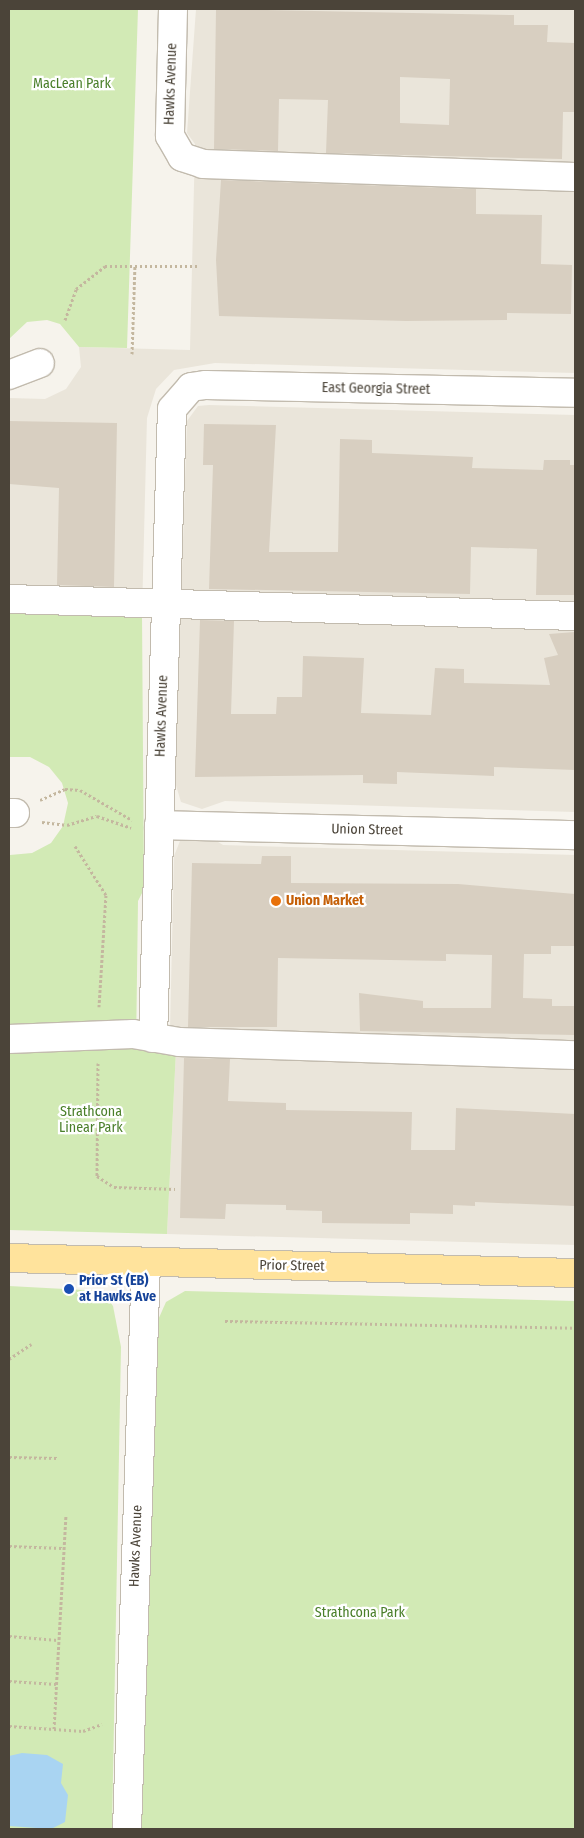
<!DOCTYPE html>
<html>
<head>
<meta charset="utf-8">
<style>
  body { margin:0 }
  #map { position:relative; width:584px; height:1838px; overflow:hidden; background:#f6f3ec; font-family:"Fira Sans Condensed",sans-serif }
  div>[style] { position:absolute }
  .residential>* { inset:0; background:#eae5da }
  .green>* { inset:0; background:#d2eab5 }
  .water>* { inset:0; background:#a9d4f2 }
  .building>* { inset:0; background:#d8cfc1 }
  .path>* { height:3px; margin-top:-1.5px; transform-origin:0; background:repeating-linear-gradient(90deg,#c4b79f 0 2.5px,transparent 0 5px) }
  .roads { filter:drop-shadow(1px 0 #c2bbae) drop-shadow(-1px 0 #c2bbae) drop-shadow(0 1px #c2bbae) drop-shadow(0 -1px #c2bbae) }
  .minor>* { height:28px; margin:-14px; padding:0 14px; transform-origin:14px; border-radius:14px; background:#fff }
  .major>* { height:28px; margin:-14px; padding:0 14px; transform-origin:14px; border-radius:14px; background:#ffe39c }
  .dots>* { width:14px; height:14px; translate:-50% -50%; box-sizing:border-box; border:2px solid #fff; border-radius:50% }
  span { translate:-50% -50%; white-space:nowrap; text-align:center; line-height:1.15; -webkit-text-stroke:4.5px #fff; paint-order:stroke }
  .park-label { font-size:14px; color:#4a7f2a }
  .street-label { font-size:14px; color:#4b4439 }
  .food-label { font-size:14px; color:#c56008; font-weight:700 }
  .left { translate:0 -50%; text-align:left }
  .transit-label { font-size:14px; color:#164399; font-weight:700 }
  .frame { position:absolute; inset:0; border:10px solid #4b4439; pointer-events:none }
</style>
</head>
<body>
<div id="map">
  <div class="residential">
    <div style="clip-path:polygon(196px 9px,575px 9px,575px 373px,215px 363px,174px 370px,156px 389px,147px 418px,142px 614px,9px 610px,9px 398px,45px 399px,66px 389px,81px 367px,79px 347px,190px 350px,195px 144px,187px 133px)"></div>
    <div style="clip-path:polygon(209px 405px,575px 415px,575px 812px,225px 801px,202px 809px,181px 802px,175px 782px,187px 421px,198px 406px)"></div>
    <div style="clip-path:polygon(189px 836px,210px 837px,223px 845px,575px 855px,575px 1245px,167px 1234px,176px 1050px,170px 1029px,174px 856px,180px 841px)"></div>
  </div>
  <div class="green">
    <div style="clip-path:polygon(9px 9px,138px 9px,127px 348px,79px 347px,60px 324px,47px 320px,27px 322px,9px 339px)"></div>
    <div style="clip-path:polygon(9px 610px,142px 614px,144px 889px,138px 901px,136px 1050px,176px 1050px,167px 1234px,9px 1230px,10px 855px,32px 853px,51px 843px,63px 826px,68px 803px,62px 783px,49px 767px,30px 757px,9px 757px)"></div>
    <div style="clip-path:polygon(9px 1286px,102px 1291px,113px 1306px,121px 1347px,112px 1829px,9px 1829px)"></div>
    <div style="clip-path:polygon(185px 1291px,575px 1301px,575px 1829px,138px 1829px,154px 1329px,166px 1302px)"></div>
  </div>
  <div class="water">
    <div style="clip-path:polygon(22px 1753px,47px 1755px,63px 1764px,61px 1783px,68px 1795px,65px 1822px,51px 1829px,9px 1826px,9px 1756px)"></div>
  </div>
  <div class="building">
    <div style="clip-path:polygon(evenodd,216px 9px,514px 15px,514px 25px,548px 25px,547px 42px,575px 43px,575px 112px,563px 112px,562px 159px,326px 153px,328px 100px,279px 99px,278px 151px,214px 149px,216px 9px,400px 77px,450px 79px,449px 125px,400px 123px,400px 77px)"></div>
    <div style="clip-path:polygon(221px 180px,476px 189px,476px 214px,542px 215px,541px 264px,572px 265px,571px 314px,507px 313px,507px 320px,406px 321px,219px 316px,216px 260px)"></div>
    <div style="clip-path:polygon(9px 421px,117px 423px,114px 587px,57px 585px,59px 488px,9px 484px)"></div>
    <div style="clip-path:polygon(204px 424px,276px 425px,269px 552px,338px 552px,340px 439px,372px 440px,372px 453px,473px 457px,472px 468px,543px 470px,544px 460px,570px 460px,570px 465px,575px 465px,575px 595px,536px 595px,537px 549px,471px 547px,470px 594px,209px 589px,213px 465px,203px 465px)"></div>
    <div style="clip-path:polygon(200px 620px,234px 621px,231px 714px,276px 714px,277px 697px,302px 697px,303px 656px,364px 658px,361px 713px,431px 715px,435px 668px,464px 669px,464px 683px,550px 685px,544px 658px,558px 655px,549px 634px,575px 632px,575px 770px,494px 767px,494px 776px,397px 772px,397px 784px,363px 783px,363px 775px,195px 777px)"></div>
    <div style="clip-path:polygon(262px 856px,291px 856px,291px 883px,458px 884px,575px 894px,575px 946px,551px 946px,551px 954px,524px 954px,523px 998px,552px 999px,552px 1006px,575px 1006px,575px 1035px,360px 1031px,359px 993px,423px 1001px,423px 1008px,491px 1008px,492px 955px,446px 954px,446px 961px,278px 958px,277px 1027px,188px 1027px,192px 863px,261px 864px)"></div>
    <div style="clip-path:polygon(184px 1058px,230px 1059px,228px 1101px,286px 1103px,286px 1110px,412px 1112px,411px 1150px,455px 1150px,456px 1108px,575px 1114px,575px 1206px,475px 1202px,475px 1206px,453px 1205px,453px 1214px,410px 1213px,410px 1224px,322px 1223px,322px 1211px,286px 1210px,286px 1205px,226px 1204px,225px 1219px,180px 1218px)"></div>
  </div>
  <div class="path">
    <div style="left:65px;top:320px;width:33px;rotate:-70deg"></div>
    <div style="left:76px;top:289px;width:37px;rotate:-38deg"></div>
    <div style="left:105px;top:266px;width:94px"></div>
    <div style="left:132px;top:354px;width:89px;rotate:-88.1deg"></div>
    <div style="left:40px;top:800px;width:27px;rotate:-24deg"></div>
    <div style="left:65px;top:789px;width:15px;rotate:4deg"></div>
    <div style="left:80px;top:790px;width:60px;rotate:30deg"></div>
    <div style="left:42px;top:822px;width:25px;rotate:7deg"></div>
    <div style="left:67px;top:825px;width:31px;rotate:-17deg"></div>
    <div style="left:97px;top:816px;width:36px;rotate:19deg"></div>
    <div style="left:75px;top:846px;width:58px;rotate:57.7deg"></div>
    <div style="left:106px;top:895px;width:112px;rotate:93.6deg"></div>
    <div style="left:98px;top:1063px;width:113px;rotate:90.5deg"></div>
    <div style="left:97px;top:1176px;width:20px;rotate:33deg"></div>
    <div style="left:114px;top:1187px;width:61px;rotate:1.9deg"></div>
    <div style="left:225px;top:1321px;width:350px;rotate:1.1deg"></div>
    <div style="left:9px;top:1359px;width:27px;rotate:-34deg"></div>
    <div style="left:9px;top:1457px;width:49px;rotate:1.2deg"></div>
    <div style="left:9px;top:1546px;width:53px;rotate:2.2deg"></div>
    <div style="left:9px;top:1636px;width:49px;rotate:4.7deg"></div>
    <div style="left:9px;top:1681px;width:47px;rotate:3.7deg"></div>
    <div style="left:9px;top:1726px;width:74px;rotate:3.9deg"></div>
    <div style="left:83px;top:1731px;width:20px;rotate:-20deg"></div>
    <div style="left:54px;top:1729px;width:214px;rotate:-86.8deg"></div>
  </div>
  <div class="roads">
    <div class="minor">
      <div style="left:173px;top:9px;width:127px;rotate:91.4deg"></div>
      <div style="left:170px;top:136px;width:24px;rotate:60deg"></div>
      <div style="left:182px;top:157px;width:22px;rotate:18deg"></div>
      <div style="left:203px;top:164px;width:372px;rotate:2deg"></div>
      <div style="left:9px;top:375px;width:33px;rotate:-21deg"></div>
      <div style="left:9px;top:599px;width:566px;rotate:1.72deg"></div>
      <div style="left:9px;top:813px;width:6px"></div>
      <div style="left:159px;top:825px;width:416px;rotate:1.4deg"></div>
      <div style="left:153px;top:1038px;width:629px;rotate:-88.27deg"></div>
      <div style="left:172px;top:409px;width:29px;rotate:-49deg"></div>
      <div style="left:191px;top:387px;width:15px;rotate:-8deg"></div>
      <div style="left:206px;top:385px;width:369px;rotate:1.2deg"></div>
      <div style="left:9px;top:1039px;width:124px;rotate:-2.3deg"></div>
      <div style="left:133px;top:1034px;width:47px;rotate:9.9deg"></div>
      <div style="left:179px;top:1042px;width:396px;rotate:1.9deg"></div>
      <div style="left:127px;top:1829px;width:567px;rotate:-88.08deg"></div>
    </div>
    <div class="major">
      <div style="left:9px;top:1258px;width:566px;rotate:1.52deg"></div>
    </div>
  </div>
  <div class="dots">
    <div style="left:276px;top:901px;background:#e8710a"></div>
    <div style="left:69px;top:1289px;background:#1a4fb4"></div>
  </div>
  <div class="park-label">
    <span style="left:72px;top:84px">MacLean Park</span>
    <span style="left:91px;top:1120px">Strathcona<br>Linear Park</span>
    <span style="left:360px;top:1613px">Strathcona Park</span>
  </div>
  <div class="street-label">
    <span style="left:171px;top:84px;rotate:-88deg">Hawks Avenue</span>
    <span style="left:376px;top:389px;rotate:1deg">East Georgia Street</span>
    <span style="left:162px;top:716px;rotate:-88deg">Hawks Avenue</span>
    <span style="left:367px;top:830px;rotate:1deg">Union Street</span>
    <span style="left:292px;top:1266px;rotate:1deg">Prior Street</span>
    <span style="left:136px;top:1546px;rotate:-88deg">Hawks Avenue</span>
  </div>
  <div class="food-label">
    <span class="left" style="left:286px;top:901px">Union Market</span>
  </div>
  <div class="transit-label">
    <span class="left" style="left:79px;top:1289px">Prior St (EB)<br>at Hawks Ave</span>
  </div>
  <div class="frame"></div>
</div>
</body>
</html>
